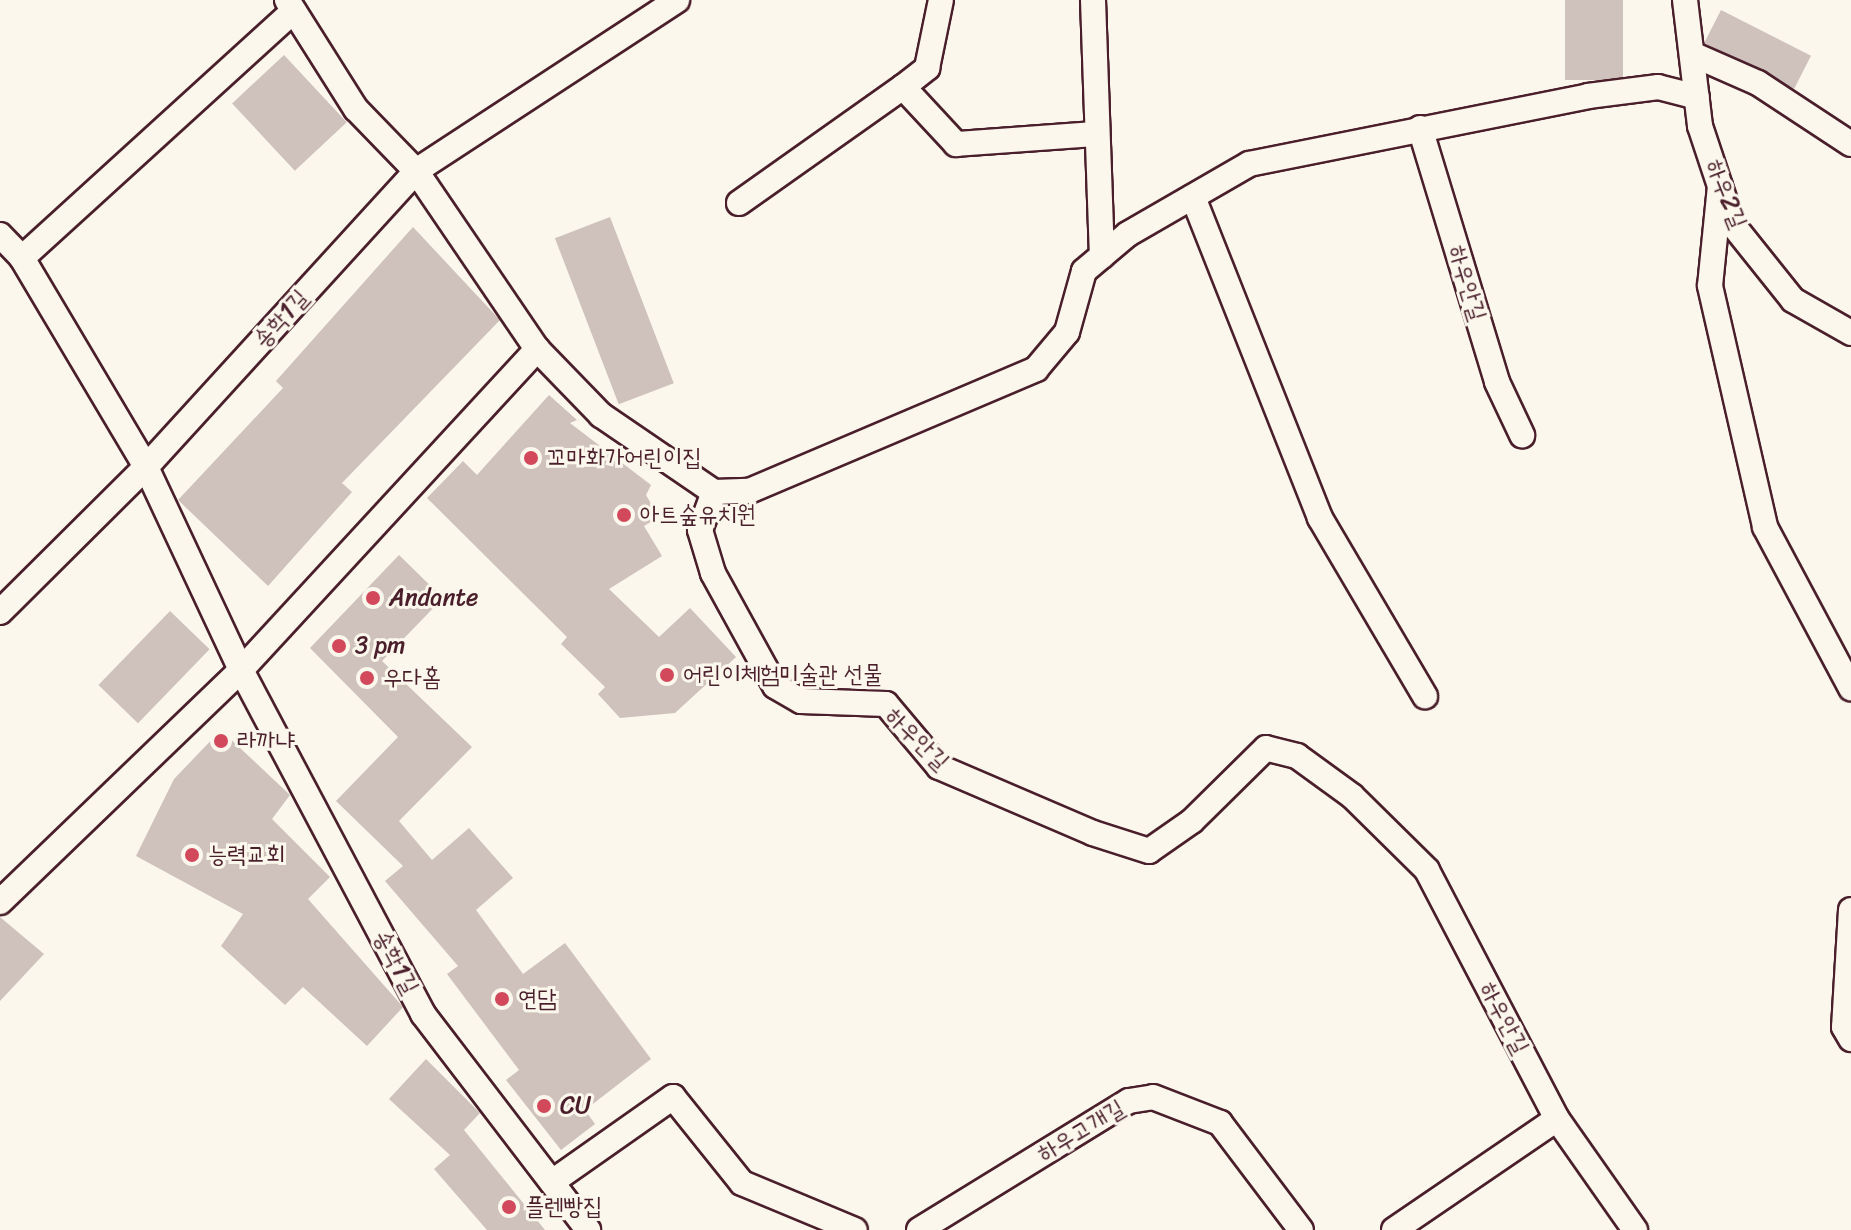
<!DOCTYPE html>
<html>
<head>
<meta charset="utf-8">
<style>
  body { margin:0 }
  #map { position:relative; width:1851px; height:1230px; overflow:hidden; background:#fbf7ec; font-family:Sriracha,"Poor Story",sans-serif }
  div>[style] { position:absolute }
  .building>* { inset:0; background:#cfc2bc; transform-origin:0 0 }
  .roads { filter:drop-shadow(2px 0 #4a1f2b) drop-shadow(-2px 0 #4a1f2b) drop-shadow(0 2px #4a1f2b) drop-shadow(0 -2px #4a1f2b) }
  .street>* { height:24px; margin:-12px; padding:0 12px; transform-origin:12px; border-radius:12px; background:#fbf7ec }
  .dots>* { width:22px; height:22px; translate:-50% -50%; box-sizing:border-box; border:4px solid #fbf7ec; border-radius:50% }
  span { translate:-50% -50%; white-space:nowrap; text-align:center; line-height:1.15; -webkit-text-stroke:6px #fbf7ec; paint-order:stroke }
  .street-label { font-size:24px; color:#4a1f2b }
  .poi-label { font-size:24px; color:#4a1f2b }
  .left { translate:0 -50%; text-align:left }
</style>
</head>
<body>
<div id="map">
  <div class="building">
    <div style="left:1565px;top:0;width:58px;height:80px"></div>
    <div style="left:1721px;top:10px;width:101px;height:37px;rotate:27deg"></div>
    <div style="left:284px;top:55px;width:92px;height:71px;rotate:47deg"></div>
    <div style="left:610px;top:217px;width:178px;height:59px;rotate:69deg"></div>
    <div style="clip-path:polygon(413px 227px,500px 320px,342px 483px,352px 492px,268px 586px,178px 500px,283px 388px,276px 381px)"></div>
    <div style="clip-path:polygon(549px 395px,577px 420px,570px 423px,651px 485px,646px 495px,659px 517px,644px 526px,662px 556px,609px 589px,659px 637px,690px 608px,736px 657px,675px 713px,620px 718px,598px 694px,605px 687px,561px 644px,567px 637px,427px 498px,463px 461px,477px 475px)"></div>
    <div style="clip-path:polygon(399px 555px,443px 598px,382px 661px,472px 747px,399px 821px,432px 860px,469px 828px,513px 878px,476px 910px,523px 974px,565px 943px,651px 1059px,585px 1110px,595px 1124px,561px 1150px,506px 1080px,519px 1070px,447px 974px,458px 966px,385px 881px,403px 866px,336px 801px,398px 737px,310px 648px)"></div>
    <div style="left:170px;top:611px;width:55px;height:103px;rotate:44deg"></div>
    <div style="clip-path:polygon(221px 730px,290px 795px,272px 819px,330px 877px,308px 899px,403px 1007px,367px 1046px,303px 987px,285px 1005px,221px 946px,243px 914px,136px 856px,174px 779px)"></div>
    <div style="clip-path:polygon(0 917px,44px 954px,0 1001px)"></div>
    <div style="clip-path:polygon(426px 1059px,480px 1113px,464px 1130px,545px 1230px,487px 1230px,434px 1169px,450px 1155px,389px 1099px)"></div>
  </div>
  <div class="roads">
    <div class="street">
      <div style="left:287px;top:0;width:129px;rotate:57.7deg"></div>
      <div style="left:356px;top:109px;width:86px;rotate:45.9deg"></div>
      <div style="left:416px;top:171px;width:215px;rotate:55.8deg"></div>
      <div style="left:537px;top:349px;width:92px;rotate:45.9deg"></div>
      <div style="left:601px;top:415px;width:137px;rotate:34.3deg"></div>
      <div style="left:1093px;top:0;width:256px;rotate:88deg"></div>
      <div style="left:1685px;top:0;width:127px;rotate:83.2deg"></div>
      <div style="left:1700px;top:126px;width:104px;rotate:71.6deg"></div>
      <div style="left:1733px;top:225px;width:96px;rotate:51.3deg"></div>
      <div style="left:1793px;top:300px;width:67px;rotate:29.6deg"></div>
      <div style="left:1692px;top:54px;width:72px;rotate:23.7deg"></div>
      <div style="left:1758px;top:83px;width:111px;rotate:33.3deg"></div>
      <div style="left:903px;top:87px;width:31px;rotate:-38deg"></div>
      <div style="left:927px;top:68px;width:69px;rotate:-78.4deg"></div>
      <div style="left:1420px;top:128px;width:265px;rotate:73.1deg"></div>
      <div style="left:1497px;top:382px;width:59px;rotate:64.7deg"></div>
      <div style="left:1720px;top:186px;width:100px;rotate:95.7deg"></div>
      <div style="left:1710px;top:286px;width:247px;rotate:77.1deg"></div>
      <div style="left:1765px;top:527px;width:183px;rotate:61.9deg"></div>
      <div style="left:1193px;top:197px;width:345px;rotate:68.4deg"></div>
      <div style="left:1320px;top:518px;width:207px;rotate:59.5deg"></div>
      <div style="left:739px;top:203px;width:201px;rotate:-35.3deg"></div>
      <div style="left:903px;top:87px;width:78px;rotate:47.1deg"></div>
      <div style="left:956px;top:144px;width:141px;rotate:-4.1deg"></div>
      <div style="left:0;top:235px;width:32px;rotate:46deg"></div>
      <div style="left:22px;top:258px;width:243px;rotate:59.3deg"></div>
      <div style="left:146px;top:467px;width:224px;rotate:64.9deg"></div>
      <div style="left:241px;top:670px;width:389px;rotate:62.1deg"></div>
      <div style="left:423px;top:1014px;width:272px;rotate:52.6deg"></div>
      <div style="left:22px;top:258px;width:367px;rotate:-42.3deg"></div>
      <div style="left:0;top:612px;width:206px;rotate:-44.8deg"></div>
      <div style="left:146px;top:467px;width:401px;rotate:-47.6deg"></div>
      <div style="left:416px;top:171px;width:312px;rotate:-33.2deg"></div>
      <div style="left:0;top:902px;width:335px;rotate:-43.9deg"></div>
      <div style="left:241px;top:670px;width:437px;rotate:-47.3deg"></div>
      <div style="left:1851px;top:910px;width:117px;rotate:93.4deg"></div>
      <div style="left:1844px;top:1027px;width:14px;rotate:60deg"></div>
      <div style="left:1557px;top:1119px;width:281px;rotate:-117.6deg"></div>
      <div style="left:1427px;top:870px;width:105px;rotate:-135.4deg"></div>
      <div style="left:1352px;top:796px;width:68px;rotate:-144deg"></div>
      <div style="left:1297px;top:756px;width:32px;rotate:-166deg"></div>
      <div style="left:1266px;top:748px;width:104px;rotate:135.4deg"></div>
      <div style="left:1192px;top:821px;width:52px;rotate:145.1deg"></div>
      <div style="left:1149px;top:851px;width:59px;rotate:-162.2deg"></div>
      <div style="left:1093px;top:833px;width:168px;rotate:-156.8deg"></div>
      <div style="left:939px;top:767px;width:82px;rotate:-130.1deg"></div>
      <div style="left:886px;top:704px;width:85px;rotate:-178deg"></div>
      <div style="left:801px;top:701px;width:30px;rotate:-150deg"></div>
      <div style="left:775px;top:686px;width:129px;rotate:-118.8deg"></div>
      <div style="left:713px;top:573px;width:45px;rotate:-106.8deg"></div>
      <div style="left:700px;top:530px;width:40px;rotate:-69.8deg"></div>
      <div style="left:714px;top:492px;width:35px;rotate:-2deg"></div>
      <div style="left:749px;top:491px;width:312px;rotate:-23deg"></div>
      <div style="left:1036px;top:369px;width:48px;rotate:-50deg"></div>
      <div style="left:1067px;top:332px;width:63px;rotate:-74.4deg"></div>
      <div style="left:1084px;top:271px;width:57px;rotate:-40.1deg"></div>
      <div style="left:1128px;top:234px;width:140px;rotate:-30deg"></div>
      <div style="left:1249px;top:164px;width:346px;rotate:-11.3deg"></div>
      <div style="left:1588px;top:96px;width:71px;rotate:-7.3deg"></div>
      <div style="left:1658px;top:87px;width:40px;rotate:14.4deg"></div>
      <div style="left:552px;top:1182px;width:148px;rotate:-35.1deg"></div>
      <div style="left:673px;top:1097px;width:110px;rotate:51.3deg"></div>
      <div style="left:742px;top:1183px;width:122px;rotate:22.6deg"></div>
      <div style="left:919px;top:1230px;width:246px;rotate:-31.6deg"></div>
      <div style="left:1129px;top:1101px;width:24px;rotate:-9deg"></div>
      <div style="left:1153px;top:1097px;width:72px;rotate:21.2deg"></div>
      <div style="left:1220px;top:1123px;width:134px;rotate:52.9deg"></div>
      <div style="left:1394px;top:1230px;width:197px;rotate:-34.3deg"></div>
      <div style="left:1557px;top:1119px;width:136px;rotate:54.9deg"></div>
    </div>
  </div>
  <div class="dots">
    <div style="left:531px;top:458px;background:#d1495b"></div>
    <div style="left:624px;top:515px;background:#d1495b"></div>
    <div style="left:373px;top:598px;background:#d1495b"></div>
    <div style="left:339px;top:646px;background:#d1495b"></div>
    <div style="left:667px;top:675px;background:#d1495b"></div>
    <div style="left:367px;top:678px;background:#d1495b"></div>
    <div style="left:221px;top:741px;background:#d1495b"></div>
    <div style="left:192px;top:855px;background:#d1495b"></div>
    <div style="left:502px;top:999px;background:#d1495b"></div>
    <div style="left:544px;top:1106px;background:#d1495b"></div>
    <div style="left:509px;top:1207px;background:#d1495b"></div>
  </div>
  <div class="street-label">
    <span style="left:1726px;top:194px;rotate:68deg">하우2길</span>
    <span style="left:1467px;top:283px;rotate:73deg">하우안길</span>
    <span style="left:281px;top:319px;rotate:-48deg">송학1길</span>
    <span style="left:917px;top:739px;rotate:44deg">하우안길</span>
    <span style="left:396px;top:962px;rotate:62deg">송학1길</span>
    <span style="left:1504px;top:1018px;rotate:62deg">하우안길</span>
    <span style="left:1081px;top:1131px;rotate:-31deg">하우고개길</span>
  </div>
  <div class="poi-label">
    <span class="left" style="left:547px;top:458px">꼬마화가어린이집</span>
    <span class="left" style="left:640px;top:515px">아트숲유치원</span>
    <span class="left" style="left:389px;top:598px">Andante</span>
    <span class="left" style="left:355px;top:646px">3 pm</span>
    <span class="left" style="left:683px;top:675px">어린이체험미술관 선물</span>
    <span class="left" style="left:383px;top:678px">우다홈</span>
    <span class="left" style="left:237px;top:741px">라까냐</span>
    <span class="left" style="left:208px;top:855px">능력교회</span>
    <span class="left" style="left:518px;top:999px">연담</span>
    <span class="left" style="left:560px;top:1106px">CU</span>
    <span class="left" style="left:525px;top:1207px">플렌빵집</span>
  </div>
</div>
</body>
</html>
